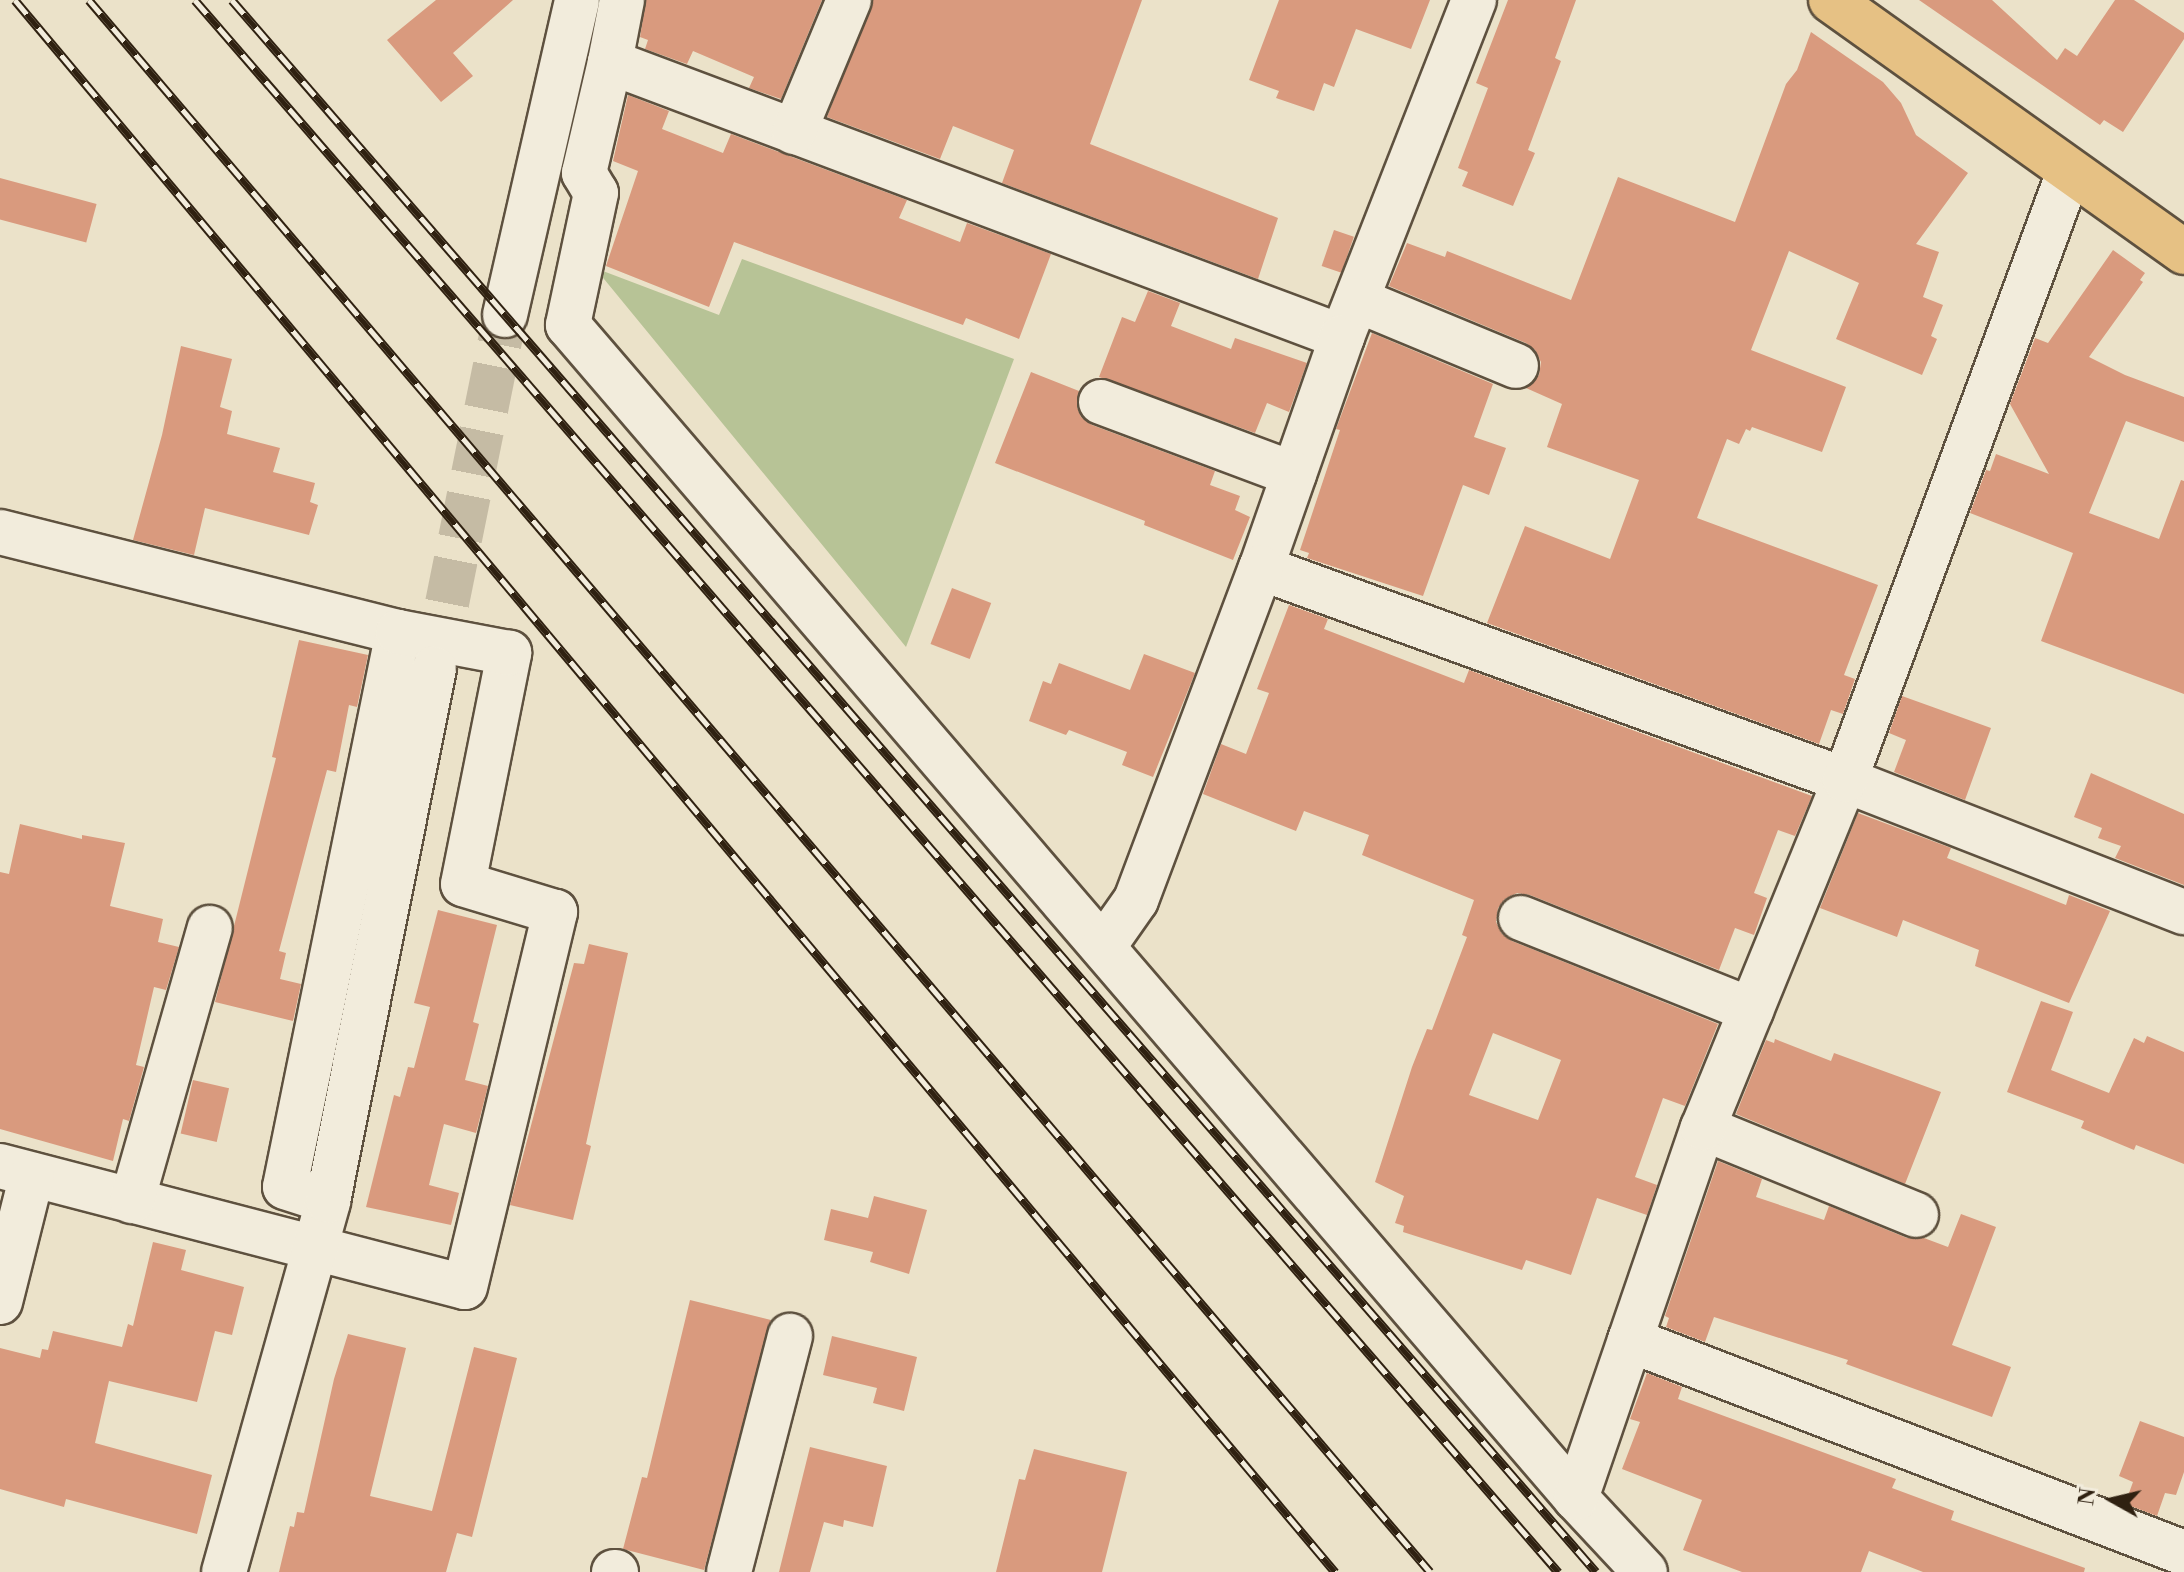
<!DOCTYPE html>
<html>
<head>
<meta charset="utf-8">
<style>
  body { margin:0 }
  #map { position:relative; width:2184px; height:1572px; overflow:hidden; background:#ebe2c9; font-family:"Libre Bodoni",serif }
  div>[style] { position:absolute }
  .green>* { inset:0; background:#b7c396 }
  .building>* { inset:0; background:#d99a7e; transform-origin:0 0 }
  .minor-tunnel>* { height:44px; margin-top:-22px; transform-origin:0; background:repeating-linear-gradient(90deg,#c5bba4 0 44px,transparent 0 66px) }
  .roads { filter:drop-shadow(2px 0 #5e513f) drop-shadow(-2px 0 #5e513f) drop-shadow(0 2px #5e513f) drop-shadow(0 -2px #5e513f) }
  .minor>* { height:44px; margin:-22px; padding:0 22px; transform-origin:22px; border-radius:22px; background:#f2ecdc }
  .trunk>* { height:44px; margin:-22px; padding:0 22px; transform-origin:22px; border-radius:22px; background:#e6c184 }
  .rail>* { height:9px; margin-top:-4.5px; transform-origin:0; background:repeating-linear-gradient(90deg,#f2ecdc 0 18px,#2f2111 0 36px); box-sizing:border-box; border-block:2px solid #2f2111 }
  span { translate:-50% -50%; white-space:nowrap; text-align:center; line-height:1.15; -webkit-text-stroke:6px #f2ecdc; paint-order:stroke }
  .north { position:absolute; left:2072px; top:1460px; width:80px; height:80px; -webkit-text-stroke:6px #f2ecdc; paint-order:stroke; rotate:278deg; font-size:22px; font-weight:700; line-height:32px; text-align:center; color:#2f2111 }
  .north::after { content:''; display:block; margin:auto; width:28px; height:36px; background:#2f2111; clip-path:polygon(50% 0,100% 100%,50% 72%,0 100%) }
</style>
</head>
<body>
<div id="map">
  <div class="green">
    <div style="clip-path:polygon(742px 259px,1014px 359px,906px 647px,595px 268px,719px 315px)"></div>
  </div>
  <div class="building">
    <div style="clip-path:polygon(436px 0,513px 0,453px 53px,473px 76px,441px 102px,387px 40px)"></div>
    <div style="clip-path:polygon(646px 0,822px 0,781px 99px,749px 88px,754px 77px,693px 51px,687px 64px,645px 49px,648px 40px,640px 37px)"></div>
    <div style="clip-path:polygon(873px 0,1142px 0,1090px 144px,1278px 218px,1258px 279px,1002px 183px,1014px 150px,953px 126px,940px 159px,827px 117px)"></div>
    <div style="clip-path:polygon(1279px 0,1430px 0,1411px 49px,1356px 29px,1334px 87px,1324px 83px,1314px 111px,1276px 98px,1279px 91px,1249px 80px)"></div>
    <div style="clip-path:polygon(1508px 0,1576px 0,1555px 58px,1561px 61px,1528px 150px,1535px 153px,1513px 206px,1462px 186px,1468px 172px,1458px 168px,1488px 88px,1476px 83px)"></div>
    <div style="clip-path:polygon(1919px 0,1992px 0,2057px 60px,2065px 48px,2077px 56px,2115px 0,2134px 0,2184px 33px,2184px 39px,2123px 132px,2104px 120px,2100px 125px)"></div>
    <div style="clip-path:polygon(1811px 32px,1883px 82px,1901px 103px,1916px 135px,1968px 173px,1916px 244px,1939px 252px,1923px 297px,1943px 305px,1931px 336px,1937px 339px,1922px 375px,1836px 339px,1859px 283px,1789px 251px,1751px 350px,1846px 387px,1822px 452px,1752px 427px,1750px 431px,1746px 429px,1739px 444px,1727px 439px,1697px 518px,1878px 585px,1844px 675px,1855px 679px,1843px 714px,1831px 710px,1819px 744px,1487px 623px,1525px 526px,1610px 559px,1639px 480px,1547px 447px,1562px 404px,1526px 388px,1539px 375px,1541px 362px,1535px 350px,1526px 343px,1389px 286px,1407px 243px,1445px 257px,1447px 251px,1571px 300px,1618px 177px,1735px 222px,1786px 84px,1797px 70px)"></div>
    <div style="clip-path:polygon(628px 95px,669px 111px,662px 129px,723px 153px,731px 134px,907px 200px,899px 218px,960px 242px,967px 223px,1051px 254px,1019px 339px,966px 318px,963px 325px,734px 242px,709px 307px,606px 266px,638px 171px,613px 161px)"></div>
    <div style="left:0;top:178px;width:100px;height:40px;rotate:15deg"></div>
    <div style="left:1334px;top:230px;width:21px;height:38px;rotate:19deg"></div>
    <div style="clip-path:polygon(2113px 250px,2145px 273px,2140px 280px,2143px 282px,2089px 357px,2125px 375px,2184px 397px,2184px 442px,2126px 421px,2089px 513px,2159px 539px,2181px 480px,2184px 481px,2184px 694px,2041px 641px,2073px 553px,1970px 513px,1986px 470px,1990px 471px,1996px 454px,2049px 474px,2010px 404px,2035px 338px,2048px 343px)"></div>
    <div style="clip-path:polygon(1148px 291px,1180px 303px,1171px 326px,1231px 349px,1235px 338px,1307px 363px,1289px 412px,1267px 403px,1255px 433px,1099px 377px,1122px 317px,1135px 322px)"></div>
    <div style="clip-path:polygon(1372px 333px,1493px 384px,1474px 437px,1506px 448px,1489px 495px,1463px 485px,1423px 596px,1307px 558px,1309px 553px,1300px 550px,1340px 430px,1336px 429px)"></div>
    <div style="clip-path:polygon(181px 346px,232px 359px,220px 407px,232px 411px,227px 434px,280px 448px,273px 472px,315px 483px,310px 502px,318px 505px,309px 535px,205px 508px,194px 555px,133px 540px,162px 435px)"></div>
    <div style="clip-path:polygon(1031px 372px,1079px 391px,1077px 407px,1081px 417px,1092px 425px,1215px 471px,1210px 485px,1240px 496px,1235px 510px,1250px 517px,1233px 560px,1144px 525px,1145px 521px,995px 463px)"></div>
    <div style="left:952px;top:588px;width:42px;height:60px;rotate:21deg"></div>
    <div style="clip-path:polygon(evenodd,1289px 605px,1328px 619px,1324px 629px,1464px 683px,1469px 670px,1812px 796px,1795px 836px,1778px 830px,1754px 893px,1767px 898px,1754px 935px,1735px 928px,1719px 970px,1530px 895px,1517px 893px,1505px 899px,1498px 908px,1496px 922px,1502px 934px,1512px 941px,1718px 1024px,1685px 1106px,1663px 1098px,1635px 1177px,1657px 1185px,1647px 1215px,1597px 1198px,1571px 1275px,1526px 1260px,1522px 1270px,1403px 1232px,1404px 1226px,1395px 1223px,1404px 1196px,1375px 1182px,1412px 1067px,1427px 1029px,1432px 1030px,1467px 937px,1462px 935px,1474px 900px,1362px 855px,1369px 835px,1304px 811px,1296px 831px,1203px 794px,1221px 744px,1246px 754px,1269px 693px,1257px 689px,1289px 605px,1493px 1033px,1561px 1060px,1538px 1120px,1469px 1095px,1493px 1033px)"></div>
    <div style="clip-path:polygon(299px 640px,368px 655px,357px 707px,349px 705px,336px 772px,327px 770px,279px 951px,286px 953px,280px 979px,301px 984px,293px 1021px,215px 1002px,276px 758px,272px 757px)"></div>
    <div style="clip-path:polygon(1144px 654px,1195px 673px,1153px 777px,1122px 765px,1127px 752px,1069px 730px,1066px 735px,1029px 721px,1043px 681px,1051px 684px,1059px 663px,1130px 690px)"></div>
    <div style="clip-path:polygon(1902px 696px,1991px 728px,1965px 800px,1894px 772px,1906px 740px,1889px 733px)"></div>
    <div style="clip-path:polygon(2091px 773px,2184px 814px,2184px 885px,2115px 858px,2121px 846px,2098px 838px,2102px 828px,2074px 817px)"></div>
    <div style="clip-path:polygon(1858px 813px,1951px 848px,1947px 858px,2066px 905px,2069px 895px,2110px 911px,2069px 1003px,1975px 966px,1979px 950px,1903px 920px,1897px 937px,1820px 908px)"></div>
    <div style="clip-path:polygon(20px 824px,82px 839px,82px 835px,125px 843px,110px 906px,163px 919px,158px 942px,179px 947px,166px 990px,154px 987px,136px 1065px,144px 1067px,129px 1121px,123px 1119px,113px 1161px,0 1129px,0 872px,9px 874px)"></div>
    <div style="clip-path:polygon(438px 910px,497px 925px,473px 1022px,479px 1024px,465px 1080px,488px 1086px,476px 1133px,444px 1124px,429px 1185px,459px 1193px,451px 1225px,366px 1207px,394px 1095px,400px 1097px,408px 1067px,414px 1068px,430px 1007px,414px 1003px)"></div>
    <div style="clip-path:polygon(589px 944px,628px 953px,586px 1144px,591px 1146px,573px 1220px,510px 1205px,574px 963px,584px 964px)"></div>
    <div style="clip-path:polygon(2041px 1001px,2073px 1012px,2051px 1070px,2109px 1093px,2134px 1038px,2144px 1043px,2147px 1036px,2184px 1052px,2184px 1164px,2136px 1145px,2134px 1150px,2081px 1128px,2084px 1121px,2007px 1092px)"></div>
    <div style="clip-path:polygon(1775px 1039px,1831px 1061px,1834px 1053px,1941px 1092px,1905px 1184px,1736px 1114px,1766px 1040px,1774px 1043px)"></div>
    <div style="left:193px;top:1080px;width:37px;height:55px;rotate:13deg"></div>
    <div style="clip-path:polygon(1718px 1161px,1762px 1179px,1756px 1197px,1824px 1220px,1829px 1206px,1907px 1238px,1924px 1238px,1948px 1247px,1961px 1214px,1996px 1227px,1952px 1345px,2011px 1367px,1992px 1417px,1846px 1364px,1848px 1360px,1714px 1317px,1705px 1342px,1666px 1327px,1669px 1318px,1665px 1316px)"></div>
    <div style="clip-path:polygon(874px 1196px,927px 1210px,909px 1274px,870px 1262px,873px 1252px,824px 1240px,831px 1209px,868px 1218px)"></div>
    <div style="clip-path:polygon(153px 1242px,186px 1250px,181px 1270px,244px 1287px,232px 1335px,215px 1331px,197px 1402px,109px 1381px,95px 1443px,212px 1475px,197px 1534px,66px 1499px,64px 1507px,0 1489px,0 1348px,40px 1358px,42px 1349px,48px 1350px,53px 1331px,122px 1347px,128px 1324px,133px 1326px)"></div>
    <div style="clip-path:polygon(690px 1300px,771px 1320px,704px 1570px,623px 1549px,642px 1477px,647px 1478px)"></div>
    <div style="clip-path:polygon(348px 1334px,406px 1348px,370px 1496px,432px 1511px,474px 1347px,517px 1358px,472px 1537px,457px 1533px,446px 1572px,279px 1572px,290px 1526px,294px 1527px,297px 1512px,304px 1513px,334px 1379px)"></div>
    <div style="clip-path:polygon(832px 1336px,917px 1357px,904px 1411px,873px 1403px,877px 1388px,823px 1375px)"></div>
    <div style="clip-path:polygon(1647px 1373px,1682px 1387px,1678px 1399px,1896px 1479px,1892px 1488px,1954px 1511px,1951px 1520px,2085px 1568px,2084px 1572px,1923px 1572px,1869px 1551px,1861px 1572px,1742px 1572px,1683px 1550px,1702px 1500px,1622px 1469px,1640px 1422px,1630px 1419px)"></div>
    <div style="clip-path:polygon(2140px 1421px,2184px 1437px,2184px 1472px,2176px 1495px,2165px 1493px,2157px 1516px,2125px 1504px,2133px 1482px,2119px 1476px)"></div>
    <div style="clip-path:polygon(810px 1447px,887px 1466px,873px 1527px,844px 1520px,843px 1527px,824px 1522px,810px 1572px,779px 1572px)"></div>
    <div style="clip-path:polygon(1034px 1449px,1127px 1472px,1102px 1572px,996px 1572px,1019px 1479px,1025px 1480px)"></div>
  </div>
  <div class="minor-tunnel">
    <div style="left:434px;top:668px;width:360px;rotate:-78.6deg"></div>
  </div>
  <div class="roads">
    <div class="minor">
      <div style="left:622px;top:0;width:63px;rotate:101deg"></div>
      <div style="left:610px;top:62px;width:782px;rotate:20.59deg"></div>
      <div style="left:1474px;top:0;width:362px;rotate:111.4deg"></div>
      <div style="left:1342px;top:337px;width:245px;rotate:109.3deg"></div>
      <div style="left:1261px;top:568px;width:621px;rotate:19.95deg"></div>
      <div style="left:1845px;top:780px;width:364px;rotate:21.3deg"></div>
      <div style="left:610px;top:62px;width:114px;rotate:103.2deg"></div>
      <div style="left:584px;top:173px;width:23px;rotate:59deg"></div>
      <div style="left:596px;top:193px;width:135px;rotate:102deg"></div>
      <div style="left:568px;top:325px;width:1547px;rotate:49.33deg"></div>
      <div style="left:1576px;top:1498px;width:101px;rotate:47deg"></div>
      <div style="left:794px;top:132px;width:143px;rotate:-67.4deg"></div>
      <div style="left:1357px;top:300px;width:172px;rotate:22.5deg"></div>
      <div style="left:505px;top:315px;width:323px;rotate:-77.1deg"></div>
      <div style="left:1101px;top:402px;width:206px;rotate:20.5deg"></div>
      <div style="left:0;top:532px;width:410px;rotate:14.1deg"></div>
      <div style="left:398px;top:632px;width:566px;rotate:101.51deg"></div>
      <div style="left:285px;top:1187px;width:45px;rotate:18deg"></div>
      <div style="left:1521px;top:918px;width:248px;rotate:21.8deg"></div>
      <div style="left:1103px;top:947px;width:57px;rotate:-54.9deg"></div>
      <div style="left:1136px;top:900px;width:355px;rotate:-69.4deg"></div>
      <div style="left:1703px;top:1128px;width:230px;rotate:22.2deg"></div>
      <div style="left:0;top:1166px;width:480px;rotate:14.6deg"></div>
      <div style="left:465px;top:1287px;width:386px;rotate:-76.5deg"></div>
      <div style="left:555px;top:912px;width:96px;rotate:-163.1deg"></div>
      <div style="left:463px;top:884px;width:236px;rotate:-78.7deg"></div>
      <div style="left:509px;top:653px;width:113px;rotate:-169.3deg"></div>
      <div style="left:132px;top:1201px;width:284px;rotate:-74.1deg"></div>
      <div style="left:0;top:1302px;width:131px;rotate:-75.9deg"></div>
      <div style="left:1630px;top:1340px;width:594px;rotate:21.03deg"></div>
      <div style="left:1576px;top:1498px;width:391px;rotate:-71.1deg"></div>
      <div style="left:1703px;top:1128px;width:376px;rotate:-67.8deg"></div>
      <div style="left:1845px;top:780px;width:648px;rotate:-69.78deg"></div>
      <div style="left:224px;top:1572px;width:385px;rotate:-74.3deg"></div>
      <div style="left:328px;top:1201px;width:543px;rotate:-78.75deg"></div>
      <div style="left:614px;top:1572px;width:2px"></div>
      <div style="left:729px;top:1572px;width:244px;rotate:-75.5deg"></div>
    </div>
    <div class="trunk">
      <div style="left:1831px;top:0;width:434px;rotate:35.5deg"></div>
    </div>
  </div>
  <div class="rail">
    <div style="left:15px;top:0;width:2053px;rotate:49.98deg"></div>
    <div style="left:89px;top:0;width:2066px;rotate:49.53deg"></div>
    <div style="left:195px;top:0;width:2081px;rotate:49.07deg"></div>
    <div style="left:232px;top:0;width:2081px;rotate:49.05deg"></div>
  </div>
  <div class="north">N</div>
</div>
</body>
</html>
